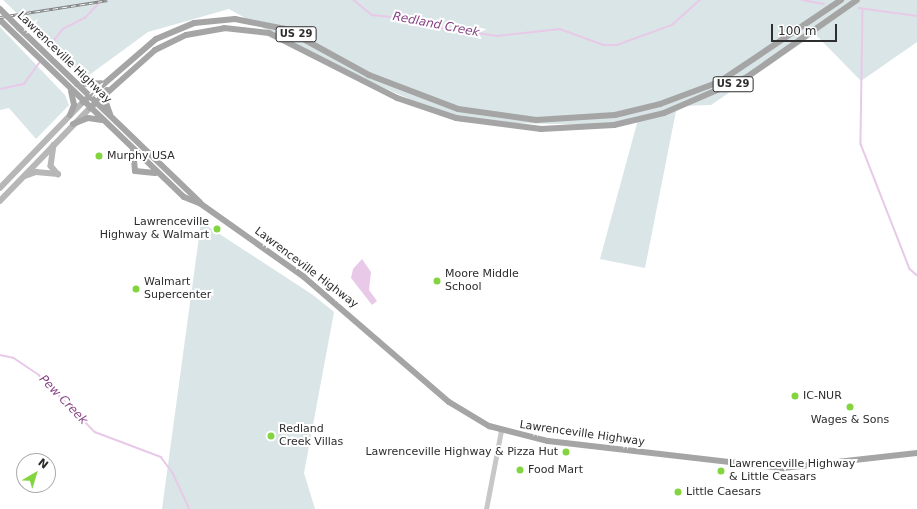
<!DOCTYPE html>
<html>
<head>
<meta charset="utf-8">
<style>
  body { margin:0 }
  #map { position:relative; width:917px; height:509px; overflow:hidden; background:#fff; font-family:"DejaVu Sans",sans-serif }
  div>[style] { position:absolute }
  .green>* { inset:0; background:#d9e5e6 }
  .water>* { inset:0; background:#e8c9e8 }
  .stream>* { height:1.5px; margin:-0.75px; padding:0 0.75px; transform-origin:0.75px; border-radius:0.75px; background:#e8c9e8 }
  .tertiary>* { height:5px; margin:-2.5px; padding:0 2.5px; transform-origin:2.5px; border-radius:2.5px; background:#c7c7c7 }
  .secondary>* { height:5.5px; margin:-2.75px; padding:0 2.75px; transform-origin:2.75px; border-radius:2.75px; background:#b7b7b7 }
  .primary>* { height:6px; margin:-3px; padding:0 3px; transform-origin:3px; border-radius:3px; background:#a5a5a5 }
  .rail>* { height:3px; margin-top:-1.5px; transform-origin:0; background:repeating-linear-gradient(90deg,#fff 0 4.5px,#828282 0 9px); box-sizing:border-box; border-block:1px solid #828282 }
  .primary-bridge>* { height:6px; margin:-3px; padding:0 3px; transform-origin:3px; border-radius:3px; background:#a5a5a5 }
  .dots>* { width:11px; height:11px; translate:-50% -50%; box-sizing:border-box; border:2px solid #fff; border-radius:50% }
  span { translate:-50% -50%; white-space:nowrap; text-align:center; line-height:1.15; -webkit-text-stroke:4px #fff; paint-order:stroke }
  .shield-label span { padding:1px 3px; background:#fff; border:1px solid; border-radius:3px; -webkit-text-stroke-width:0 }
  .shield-label { font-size:10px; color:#2d2d2d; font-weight:700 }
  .street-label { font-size:11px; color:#2d2d2d }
  .poi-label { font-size:11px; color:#2d2d2d }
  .left { translate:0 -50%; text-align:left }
  .right { translate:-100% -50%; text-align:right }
  .water-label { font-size:12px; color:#884387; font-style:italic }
  .north { position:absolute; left:16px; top:453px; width:40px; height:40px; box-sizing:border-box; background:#fff; border:1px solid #ababab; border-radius:50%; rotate:38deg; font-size:11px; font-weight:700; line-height:16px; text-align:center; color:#2d2d2d }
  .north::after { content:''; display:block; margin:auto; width:14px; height:18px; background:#82d53e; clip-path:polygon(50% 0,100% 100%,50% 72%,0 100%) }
  .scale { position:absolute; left:771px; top:24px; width:66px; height:18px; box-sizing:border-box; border:2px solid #2d2d2d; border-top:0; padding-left:5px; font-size:12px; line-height:14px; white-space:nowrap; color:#2d2d2d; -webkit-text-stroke:3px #fff; paint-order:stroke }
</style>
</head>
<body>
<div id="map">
  <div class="green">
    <div style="clip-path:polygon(3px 0,917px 0,917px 42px,861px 81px,815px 34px,711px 105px,677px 106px,645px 268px,600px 259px,639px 116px,606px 125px,461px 122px,317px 58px,229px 9px,148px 32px,85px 78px)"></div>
    <div style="clip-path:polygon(0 27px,65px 95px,69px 105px,36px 139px,9px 108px,0 110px)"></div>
    <div style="clip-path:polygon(201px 222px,313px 295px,334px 312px,304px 473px,315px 509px,162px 509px)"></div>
  </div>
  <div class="water">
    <div style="clip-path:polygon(362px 259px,371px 272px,369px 290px,377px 301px,372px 305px,351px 278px,353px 269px)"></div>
  </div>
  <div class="stream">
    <div style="left:354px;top:0;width:23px;rotate:40deg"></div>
    <div style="left:372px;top:15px;width:39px;rotate:6deg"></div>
    <div style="left:411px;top:19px;width:23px;rotate:20deg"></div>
    <div style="left:433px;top:27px;width:65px;rotate:8deg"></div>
    <div style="left:497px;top:36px;width:63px;rotate:-6.3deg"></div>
    <div style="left:560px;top:29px;width:47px;rotate:20deg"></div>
    <div style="left:604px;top:45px;width:13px"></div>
    <div style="left:617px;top:45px;width:59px;rotate:-20deg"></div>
    <div style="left:672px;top:25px;width:38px;rotate:-42deg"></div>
    <div style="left:802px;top:0;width:22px;rotate:10deg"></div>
    <div style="left:859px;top:8px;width:59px;rotate:7.9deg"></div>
    <div style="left:863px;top:10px;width:134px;rotate:90.9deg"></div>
    <div style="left:861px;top:144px;width:134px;rotate:68.6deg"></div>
    <div style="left:910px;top:269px;width:9px;rotate:41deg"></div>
    <div style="left:48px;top:48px;width:24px;rotate:-52deg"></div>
    <div style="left:63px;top:29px;width:25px;rotate:-27deg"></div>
    <div style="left:85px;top:18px;width:21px;rotate:-47deg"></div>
    <div style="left:0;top:89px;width:25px;rotate:-12deg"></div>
    <div style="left:24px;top:84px;width:26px;rotate:-54deg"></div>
    <div style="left:0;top:355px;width:14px;rotate:12deg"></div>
    <div style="left:14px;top:358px;width:30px;rotate:34deg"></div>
    <div style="left:39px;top:375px;width:80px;rotate:45.5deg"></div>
    <div style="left:95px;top:432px;width:71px;rotate:20.7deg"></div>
    <div style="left:161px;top:457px;width:20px;rotate:53deg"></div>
    <div style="left:173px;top:473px;width:40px;rotate:65deg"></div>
  </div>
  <div class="tertiary">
    <div style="left:486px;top:509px;width:80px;rotate:-79.2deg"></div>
  </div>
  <div class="secondary">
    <div style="left:54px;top:145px;width:21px;rotate:98deg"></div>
    <div style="left:51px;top:166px;width:11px;rotate:49deg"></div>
    <div style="left:25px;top:176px;width:12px;rotate:-20deg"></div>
    <div style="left:36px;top:172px;width:22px;rotate:5deg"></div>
    <div style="left:0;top:188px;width:120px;rotate:-46deg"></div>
    <div style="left:0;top:201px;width:129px;rotate:-45.9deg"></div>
  </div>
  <div class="primary">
    <div style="left:0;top:20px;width:255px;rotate:43.9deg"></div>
    <div style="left:184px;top:197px;width:18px;rotate:22deg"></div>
    <div style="left:201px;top:204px;width:126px;rotate:35.3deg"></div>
    <div style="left:304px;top:277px;width:191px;rotate:40.8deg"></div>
    <div style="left:449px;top:402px;width:47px;rotate:31deg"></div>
    <div style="left:489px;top:426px;width:61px;rotate:14.3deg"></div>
    <div style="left:548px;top:441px;width:237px;rotate:6.6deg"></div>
    <div style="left:783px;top:468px;width:135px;rotate:-6.4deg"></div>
    <div style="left:19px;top:28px;width:251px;rotate:43.9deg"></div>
    <div style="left:77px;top:84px;width:24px;rotate:-2deg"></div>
    <div style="left:107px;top:90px;width:13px;rotate:94deg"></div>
    <div style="left:106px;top:103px;width:12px;rotate:70deg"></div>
    <div style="left:83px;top:102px;width:96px;rotate:-40.8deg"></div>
    <div style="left:156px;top:39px;width:41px;rotate:-22.8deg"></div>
    <div style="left:194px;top:23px;width:41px;rotate:-5.6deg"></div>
    <div style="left:235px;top:19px;width:51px;rotate:11.3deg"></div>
    <div style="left:285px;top:29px;width:96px;rotate:28.7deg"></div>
    <div style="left:369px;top:75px;width:95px;rotate:20.9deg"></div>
    <div style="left:458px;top:109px;width:79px;rotate:8deg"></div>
    <div style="left:536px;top:120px;width:79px;rotate:-3.6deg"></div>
    <div style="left:615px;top:115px;width:46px;rotate:-13.7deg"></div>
    <div style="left:660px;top:104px;width:63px;rotate:-20.4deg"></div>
    <div style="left:719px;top:82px;width:147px;rotate:-33.9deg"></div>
    <div style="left:90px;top:108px;width:87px;rotate:-41.7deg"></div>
    <div style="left:155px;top:50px;width:34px;rotate:-26deg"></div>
    <div style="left:186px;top:35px;width:39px;rotate:-10deg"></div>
    <div style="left:224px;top:28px;width:45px;rotate:6.3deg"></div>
    <div style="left:269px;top:33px;width:144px;rotate:26.9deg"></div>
    <div style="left:397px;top:98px;width:62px;rotate:18.7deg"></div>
    <div style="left:456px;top:118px;width:86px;rotate:7.4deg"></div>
    <div style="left:541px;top:129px;width:73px;rotate:-3.1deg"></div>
    <div style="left:614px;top:125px;width:51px;rotate:-13.5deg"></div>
    <div style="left:664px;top:113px;width:90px;rotate:-23.4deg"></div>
    <div style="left:747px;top:77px;width:134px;rotate:-35deg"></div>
    <div style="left:70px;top:115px;width:11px;rotate:-68deg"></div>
    <div style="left:74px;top:105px;width:14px;rotate:-102deg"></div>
    <div style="left:73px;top:124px;width:16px;rotate:-22deg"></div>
    <div style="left:88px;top:118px;width:14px;rotate:8deg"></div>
    <div style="left:133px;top:151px;width:20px;rotate:84deg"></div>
    <div style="left:135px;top:171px;width:20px;rotate:6deg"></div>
  </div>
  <div class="rail">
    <div style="left:0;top:17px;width:109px;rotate:-8.9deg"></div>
  </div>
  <div class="primary-bridge">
    <div style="left:0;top:9px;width:27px;rotate:45deg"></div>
  </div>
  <div class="dots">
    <div style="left:99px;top:156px;background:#82d53e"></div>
    <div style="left:217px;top:229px;background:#82d53e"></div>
    <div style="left:437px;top:281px;background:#82d53e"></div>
    <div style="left:136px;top:289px;background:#82d53e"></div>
    <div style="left:795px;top:396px;background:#82d53e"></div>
    <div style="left:850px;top:407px;background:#82d53e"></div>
    <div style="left:271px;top:436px;background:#82d53e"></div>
    <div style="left:566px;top:452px;background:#82d53e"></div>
    <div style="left:520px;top:470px;background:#82d53e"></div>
    <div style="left:721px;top:471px;background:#82d53e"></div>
    <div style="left:678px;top:492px;background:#82d53e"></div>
  </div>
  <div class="shield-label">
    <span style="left:296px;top:34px">US 29</span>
    <span style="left:733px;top:84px">US 29</span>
  </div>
  <div class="street-label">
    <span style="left:64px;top:58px;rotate:44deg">Lawrenceville Highway</span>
    <span style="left:306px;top:268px;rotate:37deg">Lawrenceville Highway</span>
    <span style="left:582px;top:434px;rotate:8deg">Lawrenceville Highway</span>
  </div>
  <div class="poi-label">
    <span class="left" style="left:107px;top:156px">Murphy USA</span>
    <span class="right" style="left:209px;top:229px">Lawrenceville<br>Highway &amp; Walmart</span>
    <span class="left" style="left:445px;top:281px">Moore Middle<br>School</span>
    <span class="left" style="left:144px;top:289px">Walmart<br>Supercenter</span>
    <span class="left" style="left:803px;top:396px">IC-NUR</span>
    <span style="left:850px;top:420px">Wages &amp; Sons</span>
    <span class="left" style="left:279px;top:436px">Redland<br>Creek Villas</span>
    <span class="right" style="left:558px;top:452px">Lawrenceville Highway &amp; Pizza Hut</span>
    <span class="left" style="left:729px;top:471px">Lawrenceville Highway<br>&amp; Little Ceasars</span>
    <span class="left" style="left:528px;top:470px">Food Mart</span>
    <span class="left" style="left:686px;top:492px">Little Caesars</span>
  </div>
  <div class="water-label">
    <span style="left:436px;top:25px;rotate:11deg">Redland Creek</span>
    <span style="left:63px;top:400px;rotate:46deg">Pew Creek</span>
  </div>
  <div class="north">N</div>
  <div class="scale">100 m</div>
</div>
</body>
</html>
